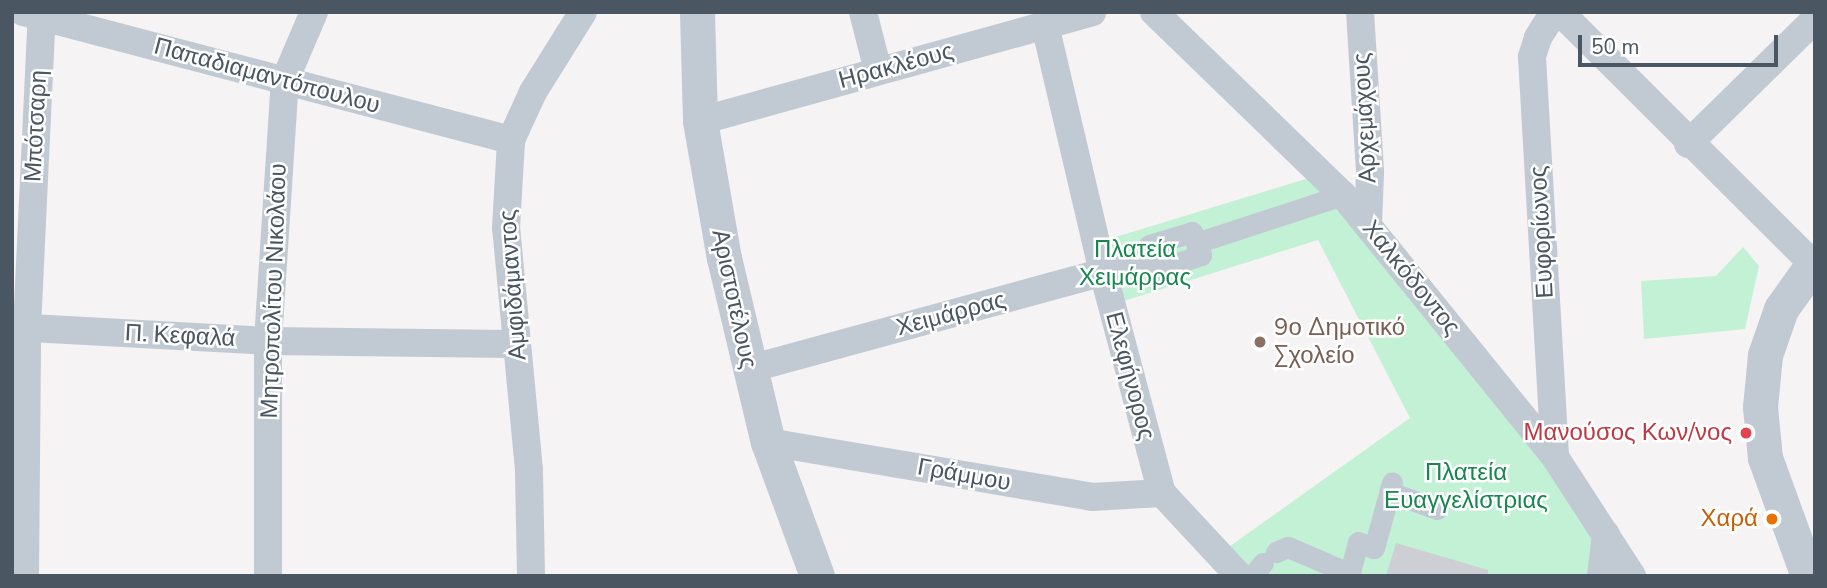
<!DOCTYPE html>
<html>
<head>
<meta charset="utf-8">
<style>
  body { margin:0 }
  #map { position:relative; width:1827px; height:588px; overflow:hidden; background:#f5f3f3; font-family:"Nunito Sans",sans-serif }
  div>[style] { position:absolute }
  .green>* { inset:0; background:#c3f1d5 }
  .building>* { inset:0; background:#cdcfd5 }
  .pedestrian>* { height:21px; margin:-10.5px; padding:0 10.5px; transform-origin:10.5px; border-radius:10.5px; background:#c1cad2 }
  .minor>* { height:28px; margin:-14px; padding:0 14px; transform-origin:14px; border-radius:14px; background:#c1cad2 }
  .tertiary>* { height:35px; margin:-17.5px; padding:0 17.5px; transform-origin:17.5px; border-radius:17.5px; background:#c1cad2 }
  .dots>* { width:19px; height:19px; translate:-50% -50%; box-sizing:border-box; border:4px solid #fff; border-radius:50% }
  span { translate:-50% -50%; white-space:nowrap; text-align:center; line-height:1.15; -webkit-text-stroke:5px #fff; paint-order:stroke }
  .street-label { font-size:24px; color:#4a5661 }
  .park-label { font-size:24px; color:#17864f }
  .education-label { font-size:24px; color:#785e54 }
  .left { translate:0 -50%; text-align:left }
  .health-label { font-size:24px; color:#be3a42 }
  .right { translate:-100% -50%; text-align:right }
  .food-label { font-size:24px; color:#c56008 }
  .frame { position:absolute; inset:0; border:14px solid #4a5661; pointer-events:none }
  .scale { position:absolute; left:1578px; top:35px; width:200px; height:32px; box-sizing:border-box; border:4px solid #4a5661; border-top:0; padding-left:9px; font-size:21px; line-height:24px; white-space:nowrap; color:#4a5661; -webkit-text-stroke:5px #fff; paint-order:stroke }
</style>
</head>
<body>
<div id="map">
  <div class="green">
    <div style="clip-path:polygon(1322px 174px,1632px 576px,1239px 576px,1219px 554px,1410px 418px,1318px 240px,1111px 305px,1096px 243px)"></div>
    <div style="clip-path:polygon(1743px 247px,1759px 266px,1745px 329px,1644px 339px,1641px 281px,1716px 276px)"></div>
  </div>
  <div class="building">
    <div style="clip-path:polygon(1396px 543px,1488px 570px,1488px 576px,1386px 576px)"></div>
  </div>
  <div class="pedestrian">
    <div style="left:1192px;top:232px;width:25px;rotate:69deg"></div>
    <div style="left:1201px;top:255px;width:46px;rotate:161.2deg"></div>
    <div style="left:1157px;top:270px;width:26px;rotate:-108deg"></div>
    <div style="left:1149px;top:245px;width:45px;rotate:-16.8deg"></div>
    <div style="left:1196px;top:243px;width:155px;rotate:-18.1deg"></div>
    <div style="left:1103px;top:272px;width:51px;rotate:-17deg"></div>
    <div style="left:1390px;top:492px;width:50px;rotate:19.9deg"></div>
    <div style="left:1276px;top:552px;width:13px;rotate:-23deg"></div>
    <div style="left:1288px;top:547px;width:53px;rotate:23.2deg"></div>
    <div style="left:1252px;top:576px;width:17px;rotate:-50deg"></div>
    <div style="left:1335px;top:576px;width:8px;rotate:-76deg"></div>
    <div style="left:1337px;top:568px;width:14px;rotate:17deg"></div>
    <div style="left:1350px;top:572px;width:31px;rotate:-75deg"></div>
    <div style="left:1358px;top:542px;width:17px;rotate:21deg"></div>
    <div style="left:1374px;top:548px;width:68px;rotate:-74.7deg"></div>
  </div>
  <div class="minor">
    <div style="left:23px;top:12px;width:505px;rotate:14.7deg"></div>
    <div style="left:863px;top:12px;width:61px;rotate:75.7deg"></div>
    <div style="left:1154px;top:12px;width:263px;rotate:44.1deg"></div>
    <div style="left:1343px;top:195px;width:337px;rotate:51deg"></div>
    <div style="left:1555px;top:457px;width:142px;rotate:57.1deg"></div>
    <div style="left:1360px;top:12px;width:161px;rotate:86.4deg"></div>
    <div style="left:1370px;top:173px;width:52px;rotate:92.2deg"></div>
    <div style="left:1554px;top:12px;width:31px;rotate:122deg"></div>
    <div style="left:1538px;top:38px;width:20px;rotate:108deg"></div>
    <div style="left:1532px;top:57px;width:401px;rotate:86.7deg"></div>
    <div style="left:1560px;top:12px;width:356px;rotate:44.9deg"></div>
    <div style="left:1045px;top:25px;width:254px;rotate:76.8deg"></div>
    <div style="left:1103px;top:272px;width:229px;rotate:75.1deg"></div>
    <div style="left:1162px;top:493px;width:113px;rotate:47.1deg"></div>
    <div style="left:700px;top:121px;width:407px;rotate:-15.5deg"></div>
    <div style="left:1688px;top:144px;width:178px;rotate:-44.5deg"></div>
    <div style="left:12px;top:327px;width:256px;rotate:3.1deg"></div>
    <div style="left:268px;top:341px;width:248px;rotate:0.7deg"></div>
    <div style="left:749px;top:369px;width:367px;rotate:-15.3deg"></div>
    <div style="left:768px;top:442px;width:329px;rotate:9.6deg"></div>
    <div style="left:1092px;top:497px;width:70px;rotate:-3.3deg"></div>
    <div style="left:25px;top:576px;width:248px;rotate:-89.5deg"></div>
    <div style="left:27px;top:328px;width:316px;rotate:-87.3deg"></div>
    <div style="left:268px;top:576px;width:235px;rotate:-90deg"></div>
    <div style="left:268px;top:341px;width:262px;rotate:-86.3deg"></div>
    <div style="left:285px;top:80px;width:74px;rotate:-66.9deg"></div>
    <div style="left:531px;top:576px;width:106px;rotate:-91.1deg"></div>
    <div style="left:529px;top:470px;width:243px;rotate:-95.4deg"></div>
    <div style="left:506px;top:228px;width:88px;rotate:-86.7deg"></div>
    <div style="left:511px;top:140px;width:53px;rotate:-65.4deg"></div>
    <div style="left:533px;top:92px;width:94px;rotate:-58deg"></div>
    <div style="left:1601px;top:576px;width:42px;rotate:-83.2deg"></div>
  </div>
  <div class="tertiary">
    <div style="left:697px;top:12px;width:109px;rotate:88.4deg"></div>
    <div style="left:700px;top:121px;width:139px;rotate:80.1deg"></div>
    <div style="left:724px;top:258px;width:189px;rotate:76.6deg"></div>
    <div style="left:768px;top:442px;width:143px;rotate:69.9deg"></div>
    <div style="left:1808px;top:576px;width:126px;rotate:-110deg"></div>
    <div style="left:1765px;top:458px;width:51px;rotate:-95.6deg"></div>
    <div style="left:1760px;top:407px;width:52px;rotate:-84.5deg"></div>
    <div style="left:1765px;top:355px;width:49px;rotate:-70.8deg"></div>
    <div style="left:1781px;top:309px;width:59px;rotate:-54.7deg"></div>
  </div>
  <div class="dots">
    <div style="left:1260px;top:342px;background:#8d6e63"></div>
    <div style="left:1746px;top:433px;background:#e0444e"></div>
    <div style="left:1772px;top:519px;background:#e8710a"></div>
  </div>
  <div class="street-label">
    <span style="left:896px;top:66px;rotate:-15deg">Ηρακλέους</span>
    <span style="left:267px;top:76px;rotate:15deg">Παπαδιαμαντόπουλου</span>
    <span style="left:1365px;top:118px;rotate:-93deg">Αρχεμάχους</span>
    <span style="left:36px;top:126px;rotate:-87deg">Μπότσαρη</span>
    <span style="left:1542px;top:232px;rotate:-93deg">Ευφορίωνος</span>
    <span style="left:1411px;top:278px;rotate:51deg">Χαλκόδοντος</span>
    <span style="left:513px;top:285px;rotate:-94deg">Αμφιδάμαντος</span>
    <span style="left:274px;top:291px;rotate:-88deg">Μητροπολίτου Νικολάου</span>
    <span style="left:734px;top:299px;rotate:78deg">Αριστοτέλους</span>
    <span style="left:951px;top:314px;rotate:-15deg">Χειμάρρας</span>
    <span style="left:180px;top:336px;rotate:3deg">Π. Κεφαλά</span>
    <span style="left:1130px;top:376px;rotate:75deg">Ελεφήνορος</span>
    <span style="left:964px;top:475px;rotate:10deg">Γράμμου</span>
  </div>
  <div class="park-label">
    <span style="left:1135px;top:264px">Πλατεία<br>Χειμάρρας</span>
    <span style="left:1466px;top:487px">Πλατεία<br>Ευαγγελίστριας</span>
  </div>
  <div class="education-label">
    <span class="left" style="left:1274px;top:342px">9ο Δημοτικό<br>Σχολείο</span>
  </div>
  <div class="health-label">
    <span class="right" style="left:1732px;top:433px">Μανούσος Κων/νος</span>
  </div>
  <div class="food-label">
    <span class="right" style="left:1758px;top:519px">Χαρά</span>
  </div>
  <div class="frame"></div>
  <div class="scale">50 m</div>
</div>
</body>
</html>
